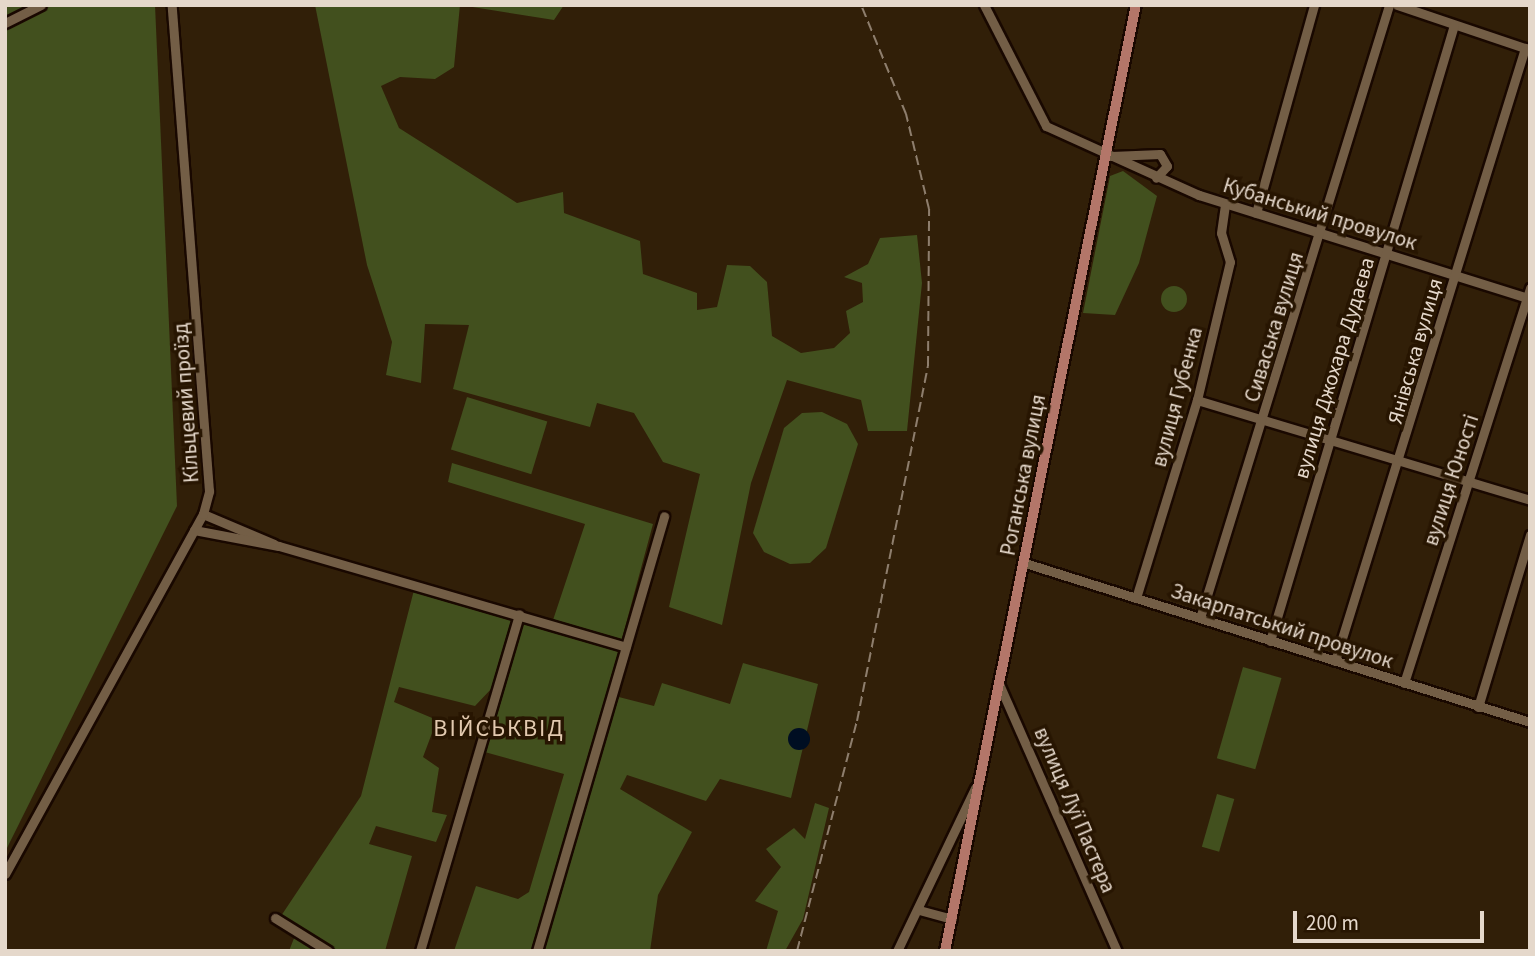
<!DOCTYPE html>
<html>
<head>
<meta charset="utf-8">
<style>
  body { margin:0 }
  #map { position:relative; width:1535px; height:956px; overflow:hidden; background:#311f08; font-family:"Source Sans 3",sans-serif }
  div>[style] { position:absolute }
  .green>* { inset:0; background:#42501e; transform-origin:0 0 }
  .round { border-radius:50% }
  .water>* { inset:0; background:#000e22 }
  .roads { filter:drop-shadow(2px 0 #190800) drop-shadow(-2px 0 #190800) drop-shadow(0 2px #190800) drop-shadow(0 -2px #190800) }
  .minor>* { height:9px; margin:-4.5px; padding:0 4.5px; transform-origin:4.5px; border-radius:4.5px; background:#735e46 }
  .major>* { height:10px; margin:-5px; padding:0 5px; transform-origin:5px; border-radius:5px; background:#b37669 }
  .rail>* { height:2px; margin-top:-1px; transform-origin:0; background:repeating-linear-gradient(90deg,#8e7e6d 0 10px,transparent 0 15px) }
  span { translate:-50% -50%; white-space:nowrap; text-align:center; line-height:1.15; -webkit-text-stroke:7px #271501; paint-order:stroke }
  .street-label { font-size:21px; color:#e5d8cb }
  .quarter-label { font-size:24px; color:#e2c9af; letter-spacing:2px }
  .frame { position:absolute; inset:0; border:7px solid #e5d8cb; pointer-events:none }
  .scale { position:absolute; left:1293px; top:911px; width:191px; height:32px; box-sizing:border-box; border:4px solid #e5d8cb; border-top:0; padding-left:9px; font-size:21px; line-height:24px; white-space:nowrap; color:#e5d8cb; -webkit-text-stroke:5px #271501; paint-order:stroke }
</style>
</head>
<body>
<div id="map">
  <div class="green">
    <div style="clip-path:polygon(5px 5px,155px 5px,177px 506px,5px 852px)"></div>
    <div style="clip-path:polygon(315px 5px,564px 5px,554px 20px,460px 5px,454px 67px,435px 79px,400px 77px,381px 86px,399px 128px,517px 203px,563px 192px,564px 213px,640px 241px,643px 274px,697px 293px,697px 310px,717px 307px,727px 265px,750px 266px,767px 282px,772px 336px,801px 353px,834px 348px,850px 333px,846px 311px,863px 302px,862px 283px,844px 277px,868px 264px,880px 238px,917px 235px,922px 283px,907px 431px,868px 431px,861px 400px,787px 380px,751px 483px,722px 625px,669px 607px,700px 474px,663px 462px,634px 413px,597px 403px,590px 427px,453px 389px,469px 325px,425px 324px,421px 383px,386px 375px,392px 342px,367px 265px)"></div>
    <div style="clip-path:polygon(1123px 171px,1157px 196px,1139px 263px,1115px 315px,1083px 313px,1110px 176px)"></div>
    <div class="round" style="left:1161px;top:286px;width:26px;height:26px"></div>
    <div style="left:467px;top:397px;width:84px;height:55px;rotate:17deg"></div>
    <div style="clip-path:polygon(822px 412px,847px 424px,858px 444px,826px 548px,810px 563px,790px 564px,764px 552px,753px 533px,784px 428px,802px 413px)"></div>
    <div style="clip-path:polygon(452px 463px,653px 524px,607px 694px,654px 706px,662px 683px,730px 704px,743px 663px,818px 684px,791px 798px,720px 779px,706px 801px,627px 775px,620px 789px,692px 832px,658px 895px,650px 951px,454px 951px,476px 886px,518px 899px,529px 892px,564px 774px,481px 751px,519px 618px,551px 626px,585px 524px,448px 482px)"></div>
    <div style="clip-path:polygon(414px 590px,514px 615px,493px 687px,475px 706px,399px 687px,394px 702px,437px 720px,423px 757px,439px 768px,432px 812px,447px 815px,436px 842px,376px 826px,369px 844px,412px 856px,385px 951px,289px 951px,298px 928px,281px 916px,361px 796px)"></div>
    <div style="left:1243px;top:667px;width:40px;height:95px;rotate:16deg"></div>
    <div style="left:1217px;top:794px;width:18px;height:55px;rotate:16deg"></div>
    <div style="clip-path:polygon(815px 803px,829px 808px,803px 919px,785px 951px,766px 951px,778px 911px,755px 901px,781px 867px,766px 849px,794px 828px,805px 839px)"></div>
  </div>
  <div class="water">
    <div class="round" style="left:788px;top:728px;width:22px;height:22px"></div>
  </div>
  <div class="roads">
    <div class="minor">
      <div style="left:984px;top:5px;width:136px;rotate:62.9deg"></div>
      <div style="left:1046px;top:126px;width:168px;rotate:24.3deg"></div>
      <div style="left:1199px;top:195px;width:347px;rotate:17.4deg"></div>
      <div style="left:1397px;top:5px;width:138px;rotate:18.6deg"></div>
      <div style="left:5px;top:23px;width:40px;rotate:-26.6deg"></div>
      <div style="left:1111px;top:156px;width:49px;rotate:-2.3deg"></div>
      <div style="left:1160px;top:154px;width:14px;rotate:60deg"></div>
      <div style="left:1167px;top:166px;width:16px;rotate:133deg"></div>
      <div style="left:1256px;top:213px;width:216px;rotate:-74.4deg"></div>
      <div style="left:1197px;top:400px;width:348px;rotate:16.7deg"></div>
      <div style="left:203px;top:514px;width:77px;rotate:22.9deg"></div>
      <div style="left:194px;top:530px;width:86px;rotate:10.7deg"></div>
      <div style="left:279px;top:546px;width:361px;rotate:16.2deg"></div>
      <div style="left:1025px;top:563px;width:529px;rotate:17.48deg"></div>
      <div style="left:1136px;top:598px;width:207px;rotate:-72.9deg"></div>
      <div style="left:1197px;top:400px;width:142px;rotate:-76.6deg"></div>
      <div style="left:1230px;top:262px;width:30px;rotate:-107deg"></div>
      <div style="left:1221px;top:233px;width:29px;rotate:-82deg"></div>
      <div style="left:1200px;top:618px;width:641px;rotate:-72.86deg"></div>
      <div style="left:1270px;top:641px;width:643px;rotate:-73.37deg"></div>
      <div style="left:1335px;top:661px;width:642px;rotate:-72.78deg"></div>
      <div style="left:1404px;top:683px;width:415px;rotate:-72.3deg"></div>
      <div style="left:999px;top:684px;width:292px;rotate:66.2deg"></div>
      <div style="left:1478px;top:707px;width:180px;rotate:-73.2deg"></div>
      <div style="left:5px;top:874px;width:411px;rotate:-61.2deg"></div>
      <div style="left:203px;top:514px;width:24px;rotate:-75deg"></div>
      <div style="left:209px;top:491px;width:487px;rotate:-94.4deg"></div>
      <div style="left:919px;top:910px;width:34px;rotate:15deg"></div>
      <div style="left:275px;top:918px;width:62px;rotate:31.9deg"></div>
      <div style="left:420px;top:951px;width:351px;rotate:-73.6deg"></div>
      <div style="left:537px;top:951px;width:453px;rotate:-73.7deg"></div>
      <div style="left:897px;top:951px;width:181px;rotate:-64.4deg"></div>
    </div>
    <div class="major">
      <div style="left:945px;top:951px;width:965px;rotate:-78.59deg"></div>
    </div>
  </div>
  <div class="rail">
    <div style="left:797px;top:951px;width:238px;rotate:-75.4deg"></div>
    <div style="left:857px;top:721px;width:362px;rotate:-78.7deg"></div>
    <div style="left:928px;top:366px;width:157px;rotate:-89.6deg"></div>
    <div style="left:929px;top:209px;width:98px;rotate:-103.6deg"></div>
    <div style="left:906px;top:114px;width:118px;rotate:-112.4deg"></div>
  </div>
  <div class="street-label">
    <span style="left:1320px;top:214px;rotate:17deg">Кубанський провулок</span>
    <span style="left:1274px;top:327px;rotate:-73deg">Сиваська вулиця</span>
    <span style="left:1415px;top:351px;rotate:-74deg">Янівська вулиця</span>
    <span style="left:1334px;top:368px;rotate:-73deg">вулиця Джохара Дудаєва</span>
    <span style="left:1177px;top:397px;rotate:-75deg">вулиця Губенка</span>
    <span style="left:186px;top:403px;rotate:-94deg">Кільцевий проїзд</span>
    <span style="left:1023px;top:475px;rotate:-79deg">Роганська вулиця</span>
    <span style="left:1451px;top:480px;rotate:-72deg">вулиця Юності</span>
    <span style="left:1282px;top:626px;rotate:18deg">Закарпатський провулок</span>
    <span style="left:1075px;top:810px;rotate:67deg">вулиця Луї Пастера</span>
  </div>
  <div class="quarter-label">
    <span style="left:499px;top:729px">ВІЙСЬКВІД</span>
  </div>
  <div class="frame"></div>
  <div class="scale">200 m</div>
</div>
</body>
</html>
